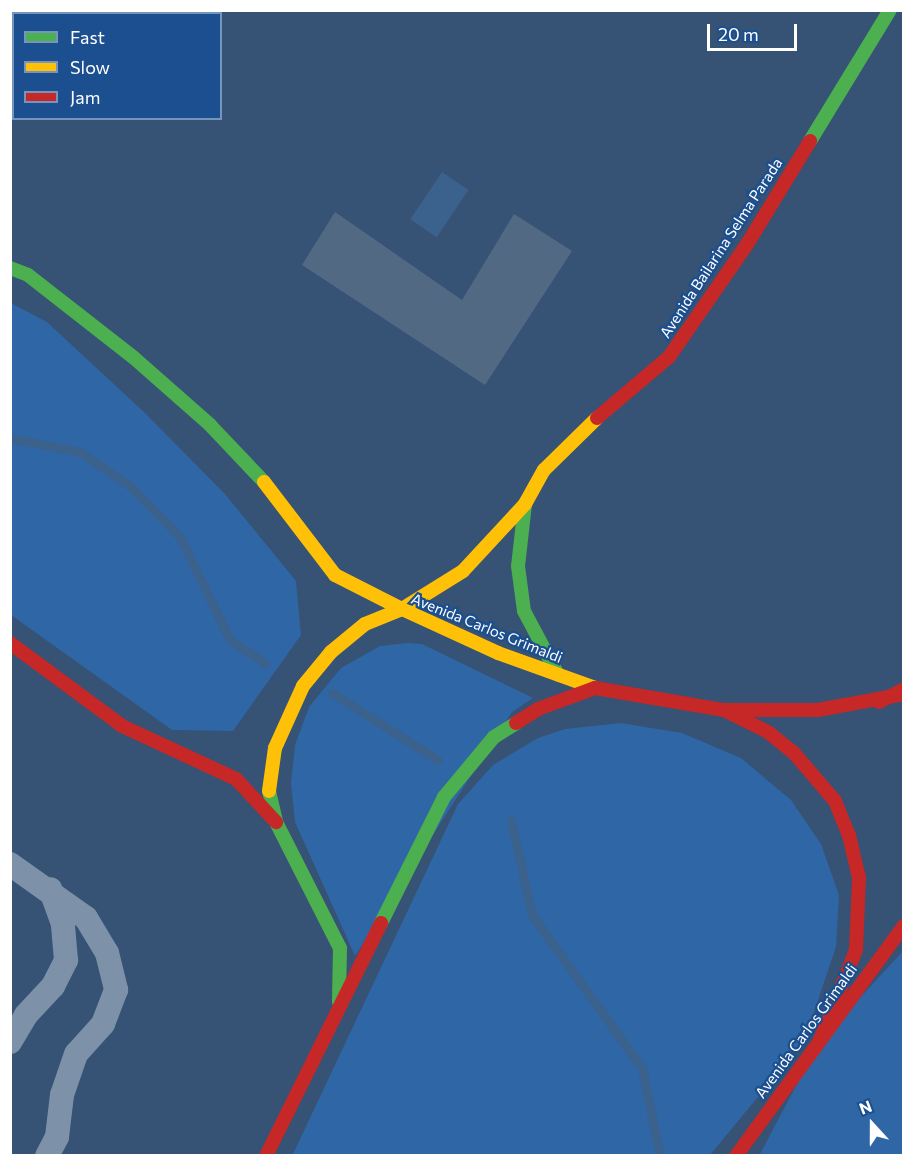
<!DOCTYPE html>
<html>
<head>
<meta charset="utf-8">
<style>
  body { margin:0 }
  #map { position:relative; width:914px; height:1166px; overflow:hidden; background:#365274; font-family:Commissioner,sans-serif }
  div>[style] { position:absolute }
  .green>* { inset:0; background:#2f66a5 }
  .water>* { inset:0; background:#3b618d; transform-origin:0 0 }
  .stream>* { height:9px; margin:-4.5px; padding:0 4.5px; transform-origin:4.5px; border-radius:4.5px; background:#3b618d }
  .building>* { inset:0; background:#526984 }
  .street>* { height:24px; margin:-12px; padding:0 12px; transform-origin:12px; border-radius:12px; background:#7d92a8 }
  .fast>* { height:14px; margin:-7px; padding:0 7px; transform-origin:7px; border-radius:7px; background:#4caf50 }
  .slow>* { height:14px; margin:-7px; padding:0 7px; transform-origin:7px; border-radius:7px; background:#ffc107 }
  .jam>* { height:14px; margin:-7px; padding:0 7px; transform-origin:7px; border-radius:7px; background:#c62828 }
  span { translate:-50% -50%; white-space:nowrap; text-align:center; line-height:1.15; -webkit-text-stroke:4.5px #1b4f8f; paint-order:stroke }
  .street-label { font-size:15px; color:#fff }
  .frame { position:absolute; inset:0; border:12px solid #fff; pointer-events:none }
  .legend { position:absolute; left:12px; top:12px; width:210px; height:108px; box-sizing:border-box; background:#1b4f8f; border:2px solid #7695bc; margin:0; padding:8px 10px; list-style:none; font-size:18px; color:#fff }
  .legend li { display:flex; align-items:center; gap:12px; height:30px }
  .legend b { width:30px; border:2px solid #7695bc }
  .north { position:absolute; left:842px; top:1094px; width:60px; height:60px; -webkit-text-stroke:4px #1b4f8f; paint-order:stroke; rotate:339deg; font-size:16px; font-weight:700; line-height:24px; text-align:center; color:#fff }
  .north::after { content:''; display:block; margin:auto; width:21px; height:27px; background:#fff; clip-path:polygon(50% 0,100% 100%,50% 72%,0 100%) }
  .scale { position:absolute; left:707px; top:24px; width:90px; height:27px; box-sizing:border-box; border:3px solid #fff; border-top:0; padding-left:8px; font-size:18px; line-height:21px; white-space:nowrap; color:#fff; -webkit-text-stroke:4px #1b4f8f; paint-order:stroke }
</style>
</head>
<body>
<div id="map">
  <div class="green">
    <div style="clip-path:polygon(11px 303px,47px 322px,144px 412px,225px 494px,296px 581px,301px 635px,233px 731px,172px 730px,11px 615px)"></div>
    <div style="clip-path:polygon(408px 643px,422px 644px,533px 698px,512px 712px,355px 956px,295px 822px,291px 784px,295px 745px,309px 707px,341px 668px,380px 646px)"></div>
    <div style="clip-path:polygon(621px 723px,682px 733px,741px 758px,791px 800px,821px 844px,839px 895px,836px 947px,808px 1030px,791px 1057px,710px 1155px,292px 1156px,458px 804px,493px 765px,538px 738px,565px 729px)"></div>
    <div style="clip-path:polygon(903px 951px,903px 1155px,759px 1156px,819px 1042px)"></div>
  </div>
  <div class="water">
    <div style="left:442px;top:172px;width:32px;height:57px;rotate:34deg"></div>
  </div>
  <div class="stream">
    <div style="left:10px;top:438px;width:71px;rotate:11.3deg"></div>
    <div style="left:80px;top:452px;width:59px;rotate:34deg"></div>
    <div style="left:129px;top:485px;width:73px;rotate:45.6deg"></div>
    <div style="left:180px;top:537px;width:114px;rotate:64.1deg"></div>
    <div style="left:230px;top:640px;width:42px;rotate:33.3deg"></div>
    <div style="left:332px;top:693px;width:125px;rotate:32.3deg"></div>
    <div style="left:511px;top:820px;width:97px;rotate:77.5deg"></div>
    <div style="left:532px;top:915px;width:188px;rotate:54.3deg"></div>
    <div style="left:642px;top:1068px;width:90px;rotate:78.4deg"></div>
  </div>
  <div class="building">
    <div style="clip-path:polygon(335px 212px,462px 300px,514px 214px,572px 251px,485px 385px,302px 265px)"></div>
  </div>
  <div class="street">
    <div style="left:10px;top:864px;width:93px;rotate:35.4deg"></div>
    <div style="left:86px;top:918px;width:41px;rotate:59deg"></div>
    <div style="left:107px;top:953px;width:38px;rotate:76deg"></div>
    <div style="left:116px;top:990px;width:36px;rotate:111deg"></div>
    <div style="left:103px;top:1024px;width:40px;rotate:132deg"></div>
    <div style="left:76px;top:1054px;width:43px;rotate:108.9deg"></div>
    <div style="left:62px;top:1095px;width:42px;rotate:96.8deg"></div>
    <div style="left:57px;top:1137px;width:21px;rotate:118deg"></div>
    <div style="left:10px;top:1042px;width:31px;rotate:-59deg"></div>
    <div style="left:26px;top:1015px;width:40px;rotate:-47deg"></div>
    <div style="left:53px;top:986px;width:29px;rotate:-63deg"></div>
    <div style="left:66px;top:960px;width:36px;rotate:-95deg"></div>
    <div style="left:63px;top:924px;width:37px;rotate:-110deg"></div>
  </div>
  <div class="fast">
    <div style="left:810px;top:141px;width:153px;rotate:-58.6deg"></div>
    <div style="left:10px;top:268px;width:19px;rotate:21deg"></div>
    <div style="left:28px;top:275px;width:133px;rotate:38deg"></div>
    <div style="left:133px;top:357px;width:103px;rotate:41.4deg"></div>
    <div style="left:210px;top:425px;width:79px;rotate:46.5deg"></div>
    <div style="left:525px;top:504px;width:62px;rotate:96.4deg"></div>
    <div style="left:518px;top:566px;width:45px;rotate:82.4deg"></div>
    <div style="left:524px;top:611px;width:72px;rotate:62deg"></div>
    <div style="left:269px;top:791px;width:32px;rotate:77deg"></div>
    <div style="left:276px;top:822px;width:141px;rotate:63.1deg"></div>
    <div style="left:340px;top:948px;width:54px;rotate:91.1deg"></div>
    <div style="left:381px;top:923px;width:141px;rotate:-63.4deg"></div>
    <div style="left:444px;top:797px;width:78px;rotate:-50.2deg"></div>
    <div style="left:494px;top:737px;width:26px;rotate:-32deg"></div>
  </div>
  <div class="slow">
    <div style="left:264px;top:482px;width:117px;rotate:52.6deg"></div>
    <div style="left:335px;top:575px;width:75px;rotate:26.9deg"></div>
    <div style="left:402px;top:609px;width:72px;rotate:-31.9deg"></div>
    <div style="left:463px;top:571px;width:91px;rotate:-47.2deg"></div>
    <div style="left:525px;top:504px;width:39px;rotate:-61deg"></div>
    <div style="left:544px;top:470px;width:74px;rotate:-44.5deg"></div>
    <div style="left:269px;top:791px;width:43px;rotate:-82.1deg"></div>
    <div style="left:275px;top:748px;width:68px;rotate:-65.7deg"></div>
    <div style="left:303px;top:686px;width:44px;rotate:-50.5deg"></div>
    <div style="left:331px;top:652px;width:44px;rotate:-39.5deg"></div>
    <div style="left:365px;top:624px;width:40px;rotate:-22deg"></div>
    <div style="left:402px;top:609px;width:106px;rotate:24.6deg"></div>
    <div style="left:498px;top:653px;width:103px;rotate:19.8deg"></div>
  </div>
  <div class="jam">
    <div style="left:597px;top:418px;width:94px;rotate:-40.3deg"></div>
    <div style="left:669px;top:357px;width:135px;rotate:-55.3deg"></div>
    <div style="left:746px;top:246px;width:123px;rotate:-58.6deg"></div>
    <div style="left:10px;top:643px;width:139px;rotate:36.5deg"></div>
    <div style="left:122px;top:726px;width:126px;rotate:24.9deg"></div>
    <div style="left:236px;top:779px;width:59px;rotate:47.1deg"></div>
    <div style="left:879px;top:702px;width:28px;rotate:-27deg"></div>
    <div style="left:728px;top:712px;width:45px;rotate:26.6deg"></div>
    <div style="left:768px;top:732px;width:33px;rotate:39deg"></div>
    <div style="left:794px;top:753px;width:63px;rotate:49.5deg"></div>
    <div style="left:835px;top:801px;width:37px;rotate:68deg"></div>
    <div style="left:849px;top:835px;width:44px;rotate:76.9deg"></div>
    <div style="left:859px;top:878px;width:72px;rotate:92.4deg"></div>
    <div style="left:856px;top:950px;width:99px;rotate:111.9deg"></div>
    <div style="left:516px;top:723px;width:26px;rotate:-32deg"></div>
    <div style="left:538px;top:709px;width:61px;rotate:-20.2deg"></div>
    <div style="left:595px;top:688px;width:131px;rotate:9.7deg"></div>
    <div style="left:724px;top:710px;width:94px"></div>
    <div style="left:818px;top:710px;width:87px;rotate:-10.5deg"></div>
    <div style="left:266px;top:1156px;width:260px;rotate:-63.7deg"></div>
    <div style="left:736px;top:1156px;width:285px;rotate:-53.9deg"></div>
  </div>
  <div class="street-label">
    <span style="left:721px;top:248px;rotate:-57deg">Avenida Bailarina Selma Parada</span>
    <span style="left:487px;top:628px;rotate:22deg">Avenida Carlos Grimaldi</span>
    <span style="left:806px;top:1031px;rotate:-54deg">Avenida Carlos Grimaldi</span>
  </div>
  <div class="frame"></div>
  <ul class="legend">
  <li><b style="height:8px;background:#4caf50"></b>Fast</li>
  <li><b style="height:8px;background:#ffc107"></b>Slow</li>
  <li><b style="height:8px;background:#c62828"></b>Jam</li>
  </ul>
  <div class="north">N</div>
  <div class="scale">20 m</div>
</div>
</body>
</html>
